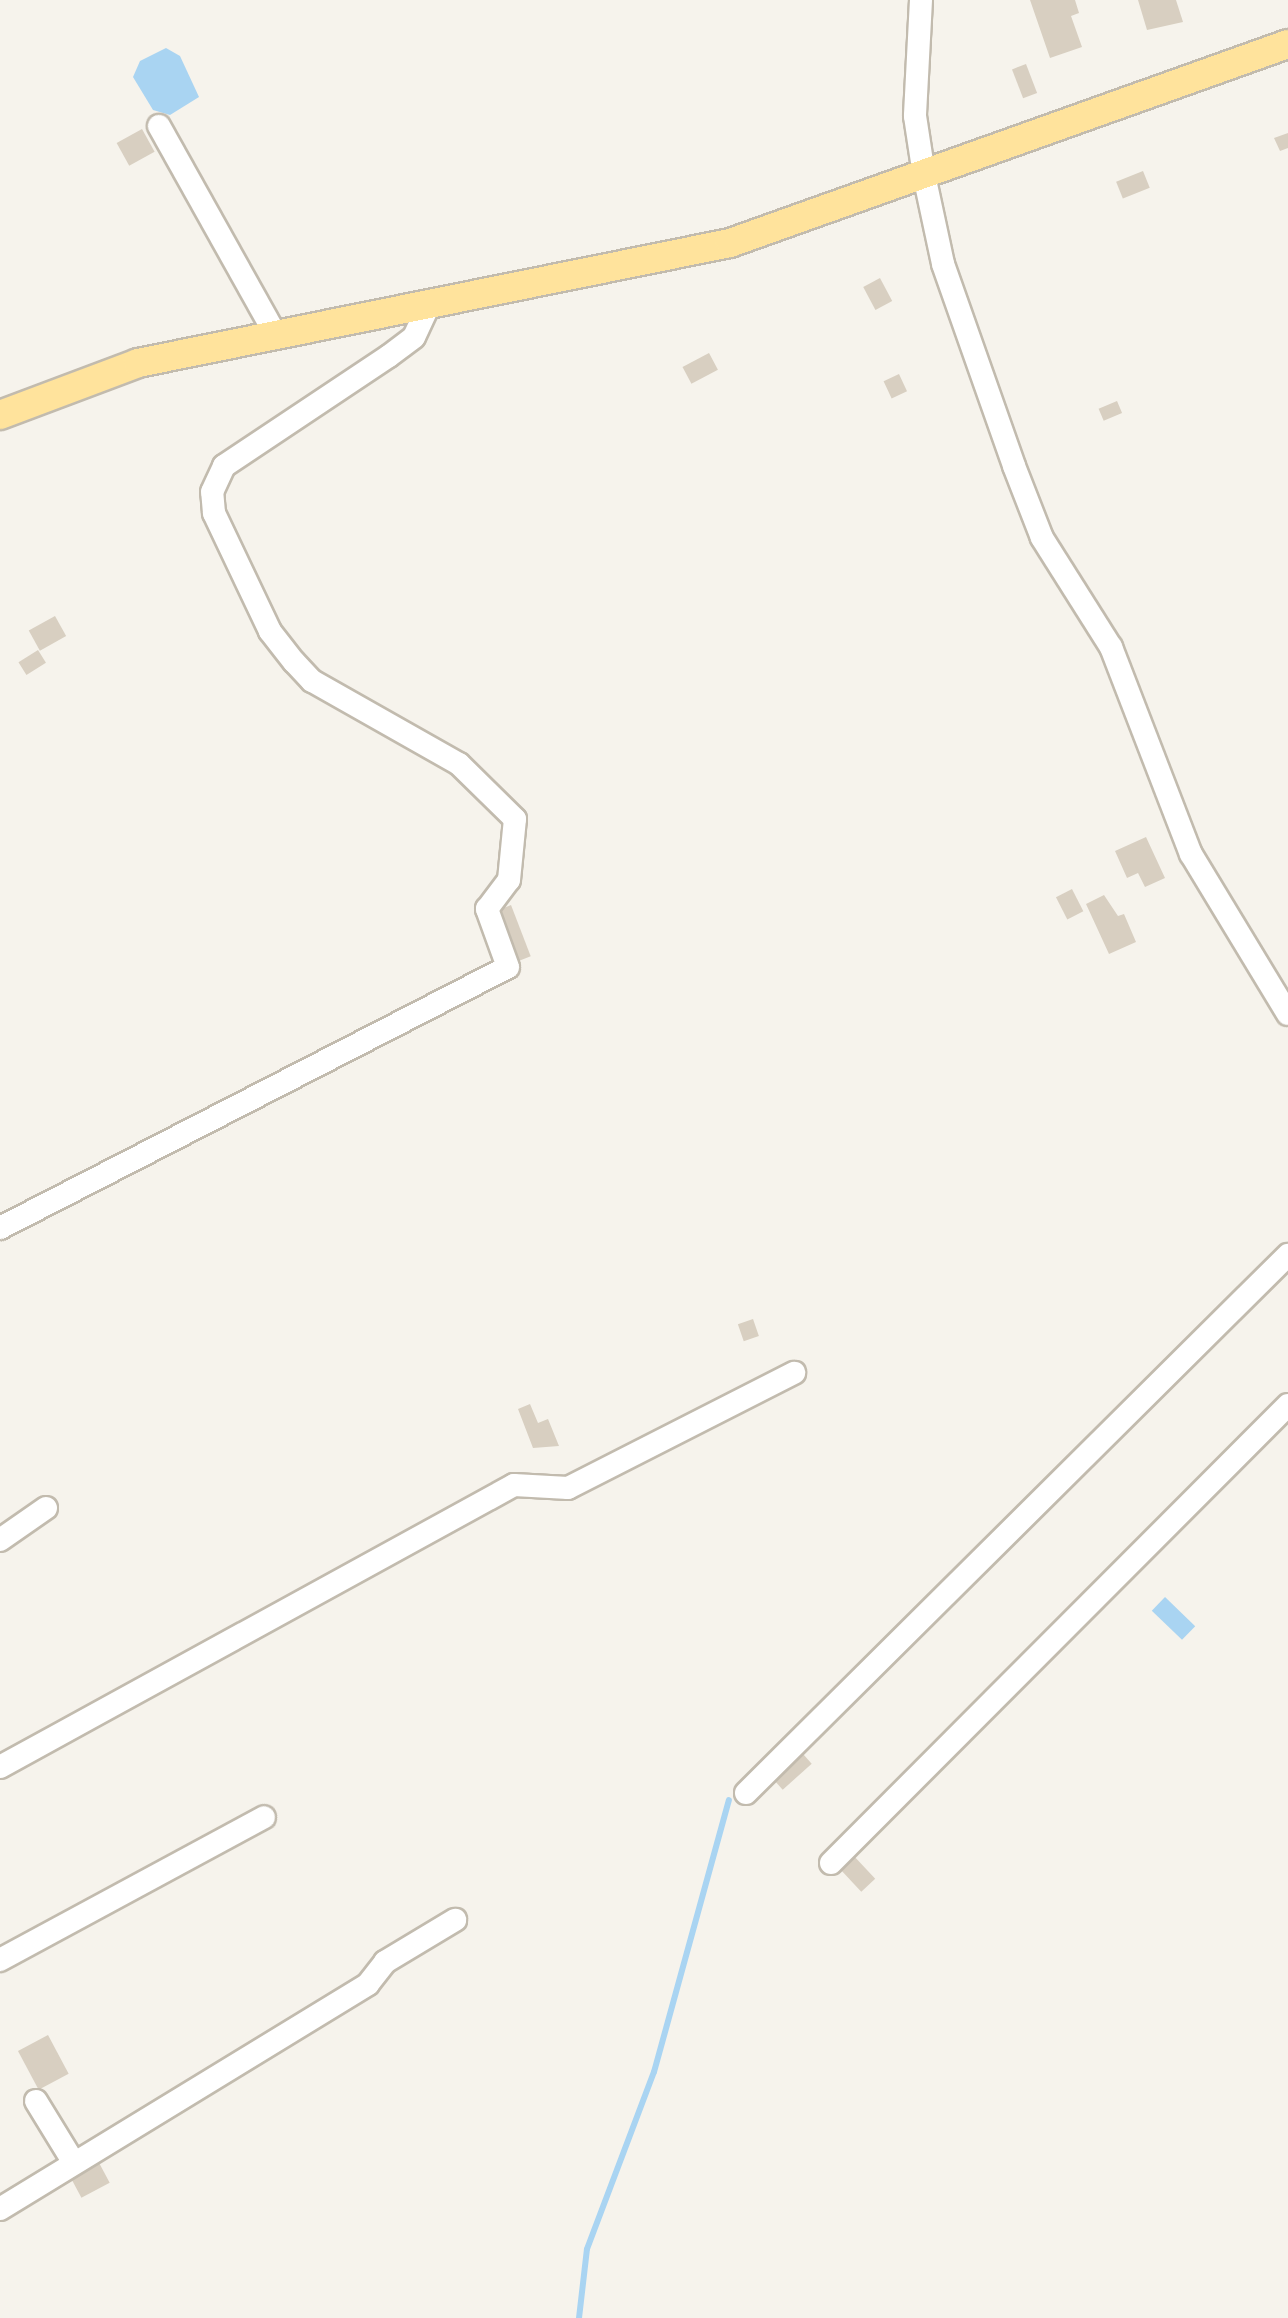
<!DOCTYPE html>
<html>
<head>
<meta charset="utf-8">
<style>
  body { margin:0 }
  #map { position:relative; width:1288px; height:2318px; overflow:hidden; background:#f6f3ec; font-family:"Alegreya Sans",sans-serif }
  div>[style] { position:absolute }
  .water>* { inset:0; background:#a9d4f2; transform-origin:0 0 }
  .stream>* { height:6px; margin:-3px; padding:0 3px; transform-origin:3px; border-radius:3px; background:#a9d4f2 }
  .building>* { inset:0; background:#d8cfc1; transform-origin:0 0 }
  .roads { filter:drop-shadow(2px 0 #c2bbae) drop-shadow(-2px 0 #c2bbae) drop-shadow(0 2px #c2bbae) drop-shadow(0 -2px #c2bbae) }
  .minor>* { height:22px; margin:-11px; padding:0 11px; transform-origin:11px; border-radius:11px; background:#fff }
  .major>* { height:28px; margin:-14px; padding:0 14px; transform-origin:14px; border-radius:14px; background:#ffe39c }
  span { translate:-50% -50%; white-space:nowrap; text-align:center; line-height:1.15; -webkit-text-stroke:8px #fff; paint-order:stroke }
</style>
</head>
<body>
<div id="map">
  <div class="water">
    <div style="clip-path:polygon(166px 48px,180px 56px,199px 97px,170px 115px,153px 110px,133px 77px,140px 61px)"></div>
    <div style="left:1165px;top:1597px;width:42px;height:19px;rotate:44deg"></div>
  </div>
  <div class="stream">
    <div style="left:579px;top:2318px;width:69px;rotate:-83.4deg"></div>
    <div style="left:587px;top:2249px;width:189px;rotate:-69.3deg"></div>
    <div style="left:654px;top:2072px;width:282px;rotate:-74.6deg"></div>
  </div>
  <div class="building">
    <div style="clip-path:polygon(1030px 0,1075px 0,1079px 13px,1071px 16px,1082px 47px,1050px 58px)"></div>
    <div style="clip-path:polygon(1138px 0,1176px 0,1183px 22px,1147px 30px)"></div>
    <div style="left:1026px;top:64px;width:31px;height:15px;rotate:69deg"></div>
    <div style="left:142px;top:129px;width:26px;height:29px;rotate:61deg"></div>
    <div style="clip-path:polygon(1288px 133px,1288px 148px,1280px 151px,1274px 138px)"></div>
    <div style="left:1143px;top:171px;width:18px;height:29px;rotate:68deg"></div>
    <div style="left:880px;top:278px;width:26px;height:19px;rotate:62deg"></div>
    <div style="left:709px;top:353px;width:19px;height:30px;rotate:62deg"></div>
    <div style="left:899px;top:374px;width:19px;height:17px;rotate:65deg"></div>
    <div style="left:1117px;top:401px;width:13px;height:20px;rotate:67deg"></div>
    <div style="left:55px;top:616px;width:23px;height:30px;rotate:61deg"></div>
    <div style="left:38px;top:650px;width:15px;height:23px;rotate:58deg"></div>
    <div style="clip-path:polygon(1146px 837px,1165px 878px,1145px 887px,1138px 873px,1127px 878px,1115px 851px)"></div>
    <div style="left:1072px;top:889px;width:25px;height:18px;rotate:63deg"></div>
    <div style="clip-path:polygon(1104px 895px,1118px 916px,1124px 914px,1136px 942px,1109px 954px,1086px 904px)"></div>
    <div style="left:511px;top:905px;width:55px;height:15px;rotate:69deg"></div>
    <div style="left:753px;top:1319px;width:18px;height:16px;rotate:71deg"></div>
    <div style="clip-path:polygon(530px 1404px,538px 1423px,548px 1419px,559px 1446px,533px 1448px,518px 1409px)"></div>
    <div style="left:803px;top:1754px;width:13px;height:39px;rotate:48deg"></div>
    <div style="left:852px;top:1854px;width:34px;height:19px;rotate:47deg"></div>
    <div style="left:48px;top:2035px;width:44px;height:34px;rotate:62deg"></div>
    <div style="left:97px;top:2159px;width:27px;height:32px;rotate:62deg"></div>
  </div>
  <div class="roads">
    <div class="minor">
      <div style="left:921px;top:0;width:116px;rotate:93deg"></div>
      <div style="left:915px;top:116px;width:60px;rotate:81.3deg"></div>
      <div style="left:924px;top:175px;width:91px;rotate:77.9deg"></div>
      <div style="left:943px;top:264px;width:214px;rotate:70.6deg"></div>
      <div style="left:1014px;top:466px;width:77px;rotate:68.7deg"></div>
      <div style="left:1042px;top:538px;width:129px;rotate:57.7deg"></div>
      <div style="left:1111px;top:647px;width:222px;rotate:68.9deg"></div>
      <div style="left:1191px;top:854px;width:187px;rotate:58.8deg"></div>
      <div style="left:159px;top:126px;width:240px;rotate:60.8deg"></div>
      <div style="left:0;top:1228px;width:571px;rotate:-27.19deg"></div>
      <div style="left:508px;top:967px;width:62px;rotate:-109.9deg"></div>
      <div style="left:487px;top:909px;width:36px;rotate:-53deg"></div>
      <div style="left:509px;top:880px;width:61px;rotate:-84.4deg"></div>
      <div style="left:515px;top:819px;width:78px;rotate:-135.5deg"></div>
      <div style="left:459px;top:764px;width:169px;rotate:-150.5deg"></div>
      <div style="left:312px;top:681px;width:26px;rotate:-133deg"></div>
      <div style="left:294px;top:662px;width:39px;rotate:-128deg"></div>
      <div style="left:270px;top:631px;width:131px;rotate:-115.4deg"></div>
      <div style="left:214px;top:513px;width:21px;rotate:-95deg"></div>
      <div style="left:212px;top:492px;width:29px;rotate:-65deg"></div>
      <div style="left:224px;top:466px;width:198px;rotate:-33.7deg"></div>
      <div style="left:389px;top:356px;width:31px;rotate:-37deg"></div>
      <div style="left:414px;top:337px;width:33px;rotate:-65deg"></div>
      <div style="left:0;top:1540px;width:56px;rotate:-34.8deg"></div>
      <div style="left:0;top:1767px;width:586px;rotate:-28.75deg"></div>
      <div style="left:514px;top:1485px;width:54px;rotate:3.2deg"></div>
      <div style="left:568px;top:1488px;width:254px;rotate:-27deg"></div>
      <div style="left:746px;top:1793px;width:764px;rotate:-44.79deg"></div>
      <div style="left:831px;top:1863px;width:647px;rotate:-45.06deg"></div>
      <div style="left:0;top:1960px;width:300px;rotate:-28.4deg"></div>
      <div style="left:36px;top:2101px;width:73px;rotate:58.5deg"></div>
      <div style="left:0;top:2209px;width:431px;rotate:-31.4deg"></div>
      <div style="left:368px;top:1984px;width:28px;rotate:-52deg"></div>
      <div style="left:385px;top:1962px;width:82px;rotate:-31deg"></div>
    </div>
    <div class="major">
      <div style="left:0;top:415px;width:147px;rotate:-20.6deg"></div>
      <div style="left:138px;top:363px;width:604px;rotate:-11.46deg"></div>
      <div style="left:730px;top:243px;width:592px;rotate:-19.63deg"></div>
    </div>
  </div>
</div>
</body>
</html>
